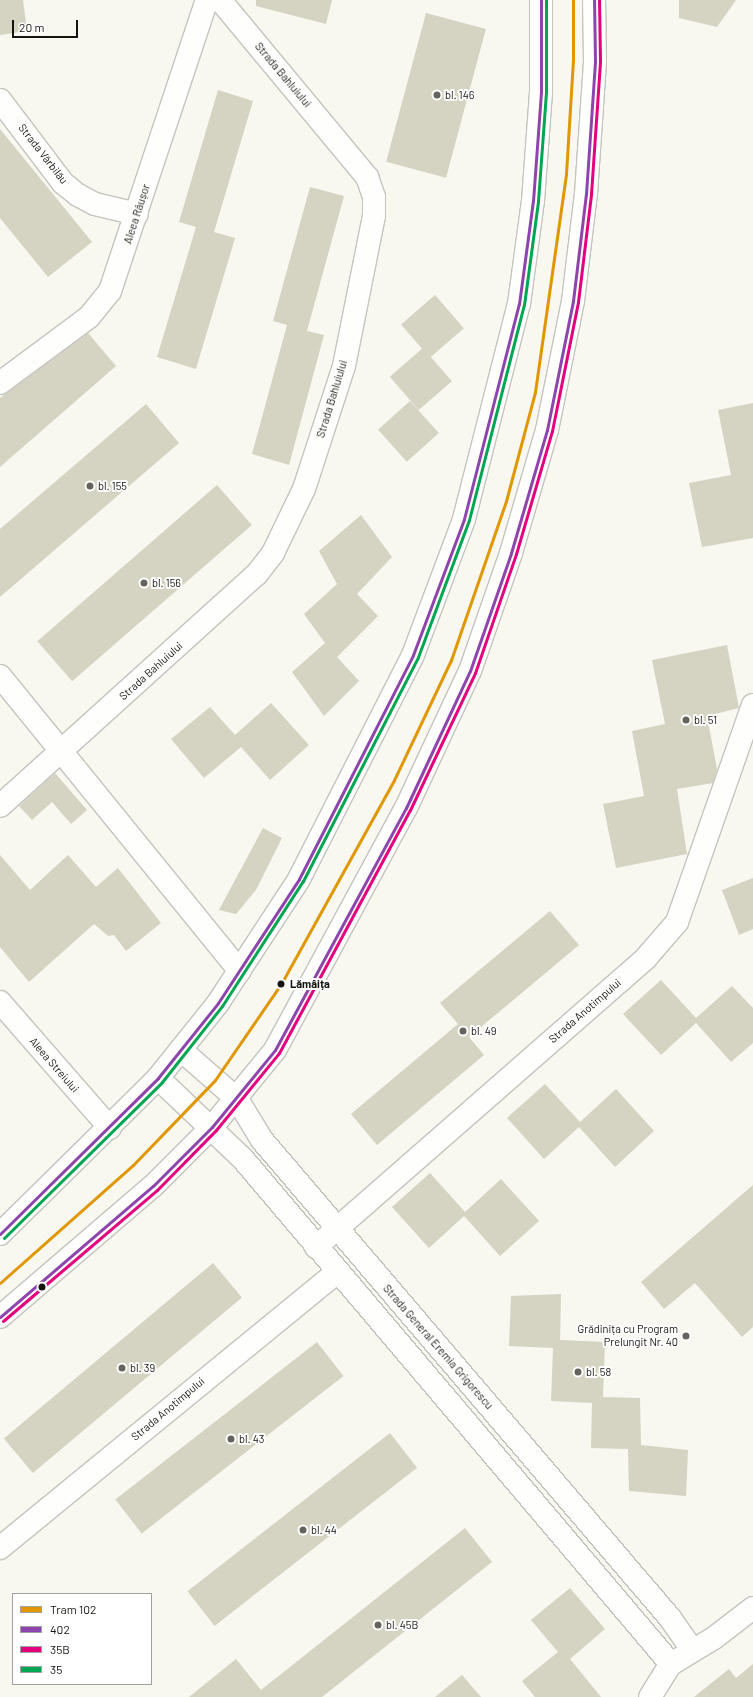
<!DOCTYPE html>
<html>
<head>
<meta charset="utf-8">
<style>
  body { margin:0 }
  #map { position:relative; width:753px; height:1697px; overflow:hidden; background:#f8f7f0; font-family:Barlow,sans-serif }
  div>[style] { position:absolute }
  .building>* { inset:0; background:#d5d3c2; transform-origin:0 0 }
  .roads { filter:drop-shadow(1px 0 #c4c4be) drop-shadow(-1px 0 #c4c4be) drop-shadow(0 1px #c4c4be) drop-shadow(0 -1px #c4c4be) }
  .street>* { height:22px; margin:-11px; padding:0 11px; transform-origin:11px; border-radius:11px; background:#fefefd }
  .secondary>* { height:22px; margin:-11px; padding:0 11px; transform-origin:11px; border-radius:11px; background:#fefefd }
  .bus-1>* { height:3px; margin:-1.5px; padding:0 1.5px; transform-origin:1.5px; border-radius:1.5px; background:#8e44ad }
  .bus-2>* { height:3px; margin:-1.5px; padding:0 1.5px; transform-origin:1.5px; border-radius:1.5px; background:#e5007d }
  .bus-3>* { height:3px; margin:-1.5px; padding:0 1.5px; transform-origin:1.5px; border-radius:1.5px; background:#00a651 }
  .tram-1>* { height:3px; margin:-1.5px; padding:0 1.5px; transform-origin:1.5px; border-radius:1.5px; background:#e09702 }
  .dots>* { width:11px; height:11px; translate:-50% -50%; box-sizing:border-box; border:2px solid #fff; border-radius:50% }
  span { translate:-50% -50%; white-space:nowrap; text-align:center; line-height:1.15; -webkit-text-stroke:4px #fff; paint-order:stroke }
  .street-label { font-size:11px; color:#151410 }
  .poi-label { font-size:11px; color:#151410 }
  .left { translate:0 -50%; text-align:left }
  .right { translate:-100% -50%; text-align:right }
  .stop-label { font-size:11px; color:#151410; font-weight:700 }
  .legend { position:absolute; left:12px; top:1593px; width:140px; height:92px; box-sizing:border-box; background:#fff; border:1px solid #a1a19f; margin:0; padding:5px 7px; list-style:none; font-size:12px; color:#151410 }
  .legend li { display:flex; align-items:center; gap:8px; height:20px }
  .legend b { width:20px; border:1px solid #a1a19f }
  .scale { position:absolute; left:12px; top:20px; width:66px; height:18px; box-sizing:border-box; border:2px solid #151410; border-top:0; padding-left:5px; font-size:12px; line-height:14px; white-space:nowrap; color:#151410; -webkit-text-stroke:3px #fff; paint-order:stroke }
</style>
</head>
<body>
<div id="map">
  <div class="building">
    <div style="clip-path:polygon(0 0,23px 0,27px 31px,0 35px)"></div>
    <div style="clip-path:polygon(256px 0,332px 0,326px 24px,256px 6px)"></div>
    <div style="clip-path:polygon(679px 0,736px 0,717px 27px,679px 18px)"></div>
    <div style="left:426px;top:13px;width:62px;height:154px;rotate:15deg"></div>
    <div style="clip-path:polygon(218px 90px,253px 101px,214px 232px,235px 238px,196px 369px,157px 357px,196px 227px,179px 222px)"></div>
    <div style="clip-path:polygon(0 129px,92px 242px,48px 277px,0 218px)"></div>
    <div style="clip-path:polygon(310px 187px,344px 196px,307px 331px,324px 335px,289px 465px,252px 454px,287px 325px,273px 321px)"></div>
    <div style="left:435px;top:295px;width:44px;height:45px;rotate:49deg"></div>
    <div style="clip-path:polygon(88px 333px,116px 366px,0 467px,0 398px)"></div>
    <div style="left:423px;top:348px;width:44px;height:44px;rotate:49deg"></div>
    <div style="left:410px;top:401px;width:43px;height:43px;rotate:48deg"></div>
    <div style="clip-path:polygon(753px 403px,753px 538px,702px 547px,689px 483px,731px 475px,718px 410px)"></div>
    <div style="clip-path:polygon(146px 404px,179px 443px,0 597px,0 529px)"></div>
    <div style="left:217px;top:485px;width:53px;height:238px;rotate:49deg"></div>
    <div style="clip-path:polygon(361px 515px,392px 557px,357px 594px,378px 616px,337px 657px,359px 681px,324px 716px,292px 672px,325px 643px,304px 614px,337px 584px,319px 551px)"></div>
    <div style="clip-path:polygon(727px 645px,739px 708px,707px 716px,717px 769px,713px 783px,677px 789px,687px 854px,616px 868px,603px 804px,644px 796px,632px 731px,665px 724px,652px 660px)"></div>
    <div style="clip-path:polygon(271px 703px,309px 745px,270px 780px,241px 747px,204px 778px,171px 739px,210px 707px,235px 735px)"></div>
    <div style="clip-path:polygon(55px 773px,87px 810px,71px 824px,52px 802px,32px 820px,19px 806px)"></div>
    <div style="clip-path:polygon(263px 828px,282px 838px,256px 890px,236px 914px,219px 910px)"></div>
    <div style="clip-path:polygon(0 855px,30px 890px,68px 855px,96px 887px,118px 868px,161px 923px,126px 951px,114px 935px,108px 936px,94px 924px,29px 982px,0 947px)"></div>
    <div style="clip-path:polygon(753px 878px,753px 929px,739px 935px,722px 890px)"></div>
    <div style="clip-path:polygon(550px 911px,579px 945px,469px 1037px,484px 1055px,377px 1145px,351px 1114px,458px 1024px,440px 1003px)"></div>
    <div style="clip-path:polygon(661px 980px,696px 1018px,732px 986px,753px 1008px,753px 1043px,731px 1062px,696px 1023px,661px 1055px,623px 1014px)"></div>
    <div style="clip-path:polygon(545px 1084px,580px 1122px,616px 1089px,654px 1131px,615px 1167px,579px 1127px,544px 1159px,507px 1118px)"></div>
    <div style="clip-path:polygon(430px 1173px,465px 1212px,501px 1179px,539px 1221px,500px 1256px,464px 1216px,429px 1248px,392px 1207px)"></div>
    <div style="clip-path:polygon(753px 1185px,753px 1327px,742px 1337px,695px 1283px,664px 1309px,641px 1282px)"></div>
    <div style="left:213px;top:1263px;width:45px;height:273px;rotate:50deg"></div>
    <div style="clip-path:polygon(561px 1294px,560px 1340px,605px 1342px,603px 1397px,640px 1398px,641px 1445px,688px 1450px,686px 1496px,629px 1491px,628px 1449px,591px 1448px,592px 1403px,551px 1401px,553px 1348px,509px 1346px,511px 1296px)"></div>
    <div style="left:317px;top:1342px;width:43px;height:256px;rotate:52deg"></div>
    <div style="left:390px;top:1433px;width:44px;height:257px;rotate:52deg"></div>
    <div style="clip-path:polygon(465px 1528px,492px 1562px,322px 1697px,189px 1697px,236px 1659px,261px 1690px)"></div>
    <div style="clip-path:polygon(570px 1588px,605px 1629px,570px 1659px,601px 1697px,535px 1697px,522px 1681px,558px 1652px,531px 1620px)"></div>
    <div style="clip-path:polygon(753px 1664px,753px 1697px,694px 1697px,729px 1669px,736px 1678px)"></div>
    <div style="clip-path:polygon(462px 1675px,481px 1697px,435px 1697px)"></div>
  </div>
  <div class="roads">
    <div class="street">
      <div style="left:0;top:100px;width:104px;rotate:52.8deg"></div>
      <div style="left:63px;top:183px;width:19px;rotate:39deg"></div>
      <div style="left:78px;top:195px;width:19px;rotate:28deg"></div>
      <div style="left:95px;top:204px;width:43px;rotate:13.4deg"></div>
      <div style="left:0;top:383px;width:111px;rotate:-36.6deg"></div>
      <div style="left:89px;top:317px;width:33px;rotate:-51deg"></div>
      <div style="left:110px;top:291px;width:307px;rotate:-71.6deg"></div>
      <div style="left:0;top:676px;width:380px;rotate:50.9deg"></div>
      <div style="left:0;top:806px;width:345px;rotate:-42.1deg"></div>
      <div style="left:256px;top:575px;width:28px;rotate:-52deg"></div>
      <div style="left:273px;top:553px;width:71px;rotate:-64.2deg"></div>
      <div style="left:304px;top:489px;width:129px;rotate:-72deg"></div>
      <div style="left:344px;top:366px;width:153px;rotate:-78.7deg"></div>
      <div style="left:374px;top:216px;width:19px;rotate:-90deg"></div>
      <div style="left:374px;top:197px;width:21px;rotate:-109deg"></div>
      <div style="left:367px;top:177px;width:230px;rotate:-129.7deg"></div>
      <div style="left:0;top:1002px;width:167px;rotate:48.9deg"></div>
      <div style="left:316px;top:1247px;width:437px;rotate:-41.2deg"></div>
      <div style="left:645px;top:959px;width:49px;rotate:-49.1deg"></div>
      <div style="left:677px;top:922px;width:230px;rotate:-70.7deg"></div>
      <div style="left:0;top:1548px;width:436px;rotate:-39.3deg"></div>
      <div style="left:650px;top:1697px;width:39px;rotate:-58deg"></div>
      <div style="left:671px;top:1664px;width:50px;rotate:-31.2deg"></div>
      <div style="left:714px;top:1638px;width:49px;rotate:-37.6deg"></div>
    </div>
    <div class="secondary">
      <div style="left:181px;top:1050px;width:74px;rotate:41.2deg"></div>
      <div style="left:237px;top:1099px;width:48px;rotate:58.6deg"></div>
      <div style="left:262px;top:1140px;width:628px;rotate:49.52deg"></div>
      <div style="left:670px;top:1618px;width:38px;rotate:55deg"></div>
      <div style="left:158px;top:1078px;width:117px;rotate:43.6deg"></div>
      <div style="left:243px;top:1159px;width:662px;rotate:49.72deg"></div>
      <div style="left:0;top:1234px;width:222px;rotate:-44.6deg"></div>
      <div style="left:158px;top:1078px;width:96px;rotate:-51.3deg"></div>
      <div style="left:218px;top:1003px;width:148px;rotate:-56.8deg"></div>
      <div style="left:299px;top:879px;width:251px;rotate:-63deg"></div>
      <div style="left:413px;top:655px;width:145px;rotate:-69.4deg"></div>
      <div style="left:464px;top:519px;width:222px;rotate:-75.7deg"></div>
      <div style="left:519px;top:304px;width:104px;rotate:-82.3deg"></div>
      <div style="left:533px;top:201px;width:109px;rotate:-85.8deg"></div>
      <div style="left:541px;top:92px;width:92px;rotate:-90deg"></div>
      <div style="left:0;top:1317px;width:201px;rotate:-40.6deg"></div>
      <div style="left:153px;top:1186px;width:83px;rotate:-45deg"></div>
      <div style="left:212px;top:1127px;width:99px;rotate:-50.7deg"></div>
      <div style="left:275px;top:1050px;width:275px;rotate:-61.6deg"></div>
      <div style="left:406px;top:808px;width:151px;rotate:-65deg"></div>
      <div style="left:470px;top:671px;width:125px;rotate:-70.8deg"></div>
      <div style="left:511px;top:553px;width:128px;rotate:-73.7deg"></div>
      <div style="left:547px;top:430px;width:132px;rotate:-78.6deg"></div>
      <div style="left:573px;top:301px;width:108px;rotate:-83.1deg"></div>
      <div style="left:586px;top:194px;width:133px;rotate:-86.1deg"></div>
      <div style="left:595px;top:61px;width:61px;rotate:-90.9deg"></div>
    </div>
  </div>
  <div class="bus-1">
    <div style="left:0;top:1234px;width:222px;rotate:-44.6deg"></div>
    <div style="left:158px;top:1078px;width:96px;rotate:-51.3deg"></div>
    <div style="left:218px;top:1003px;width:148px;rotate:-56.8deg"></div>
    <div style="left:299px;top:879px;width:251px;rotate:-63deg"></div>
    <div style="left:413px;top:655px;width:145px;rotate:-69.4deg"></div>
    <div style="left:464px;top:519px;width:222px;rotate:-75.7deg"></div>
    <div style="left:519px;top:304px;width:104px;rotate:-82.3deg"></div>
    <div style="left:533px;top:201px;width:109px;rotate:-85.8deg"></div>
    <div style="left:541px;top:92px;width:92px;rotate:-90deg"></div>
    <div style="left:0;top:1317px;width:201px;rotate:-40.6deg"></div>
    <div style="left:153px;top:1186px;width:83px;rotate:-45deg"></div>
    <div style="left:212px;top:1127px;width:99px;rotate:-50.7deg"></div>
    <div style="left:275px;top:1050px;width:275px;rotate:-61.6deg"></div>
    <div style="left:406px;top:808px;width:151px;rotate:-65deg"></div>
    <div style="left:470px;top:671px;width:125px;rotate:-70.8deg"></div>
    <div style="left:511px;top:553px;width:128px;rotate:-73.7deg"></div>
    <div style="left:547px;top:430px;width:132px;rotate:-78.6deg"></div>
    <div style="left:573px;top:301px;width:108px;rotate:-83.1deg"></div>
    <div style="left:586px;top:194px;width:133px;rotate:-86.1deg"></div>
    <div style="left:595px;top:61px;width:61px;rotate:-90.9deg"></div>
  </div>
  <div class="bus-2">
    <div style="left:3px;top:1321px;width:202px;rotate:-40.4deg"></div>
    <div style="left:157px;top:1190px;width:84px;rotate:-45.5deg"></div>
    <div style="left:216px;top:1130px;width:99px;rotate:-50.7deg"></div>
    <div style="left:279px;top:1053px;width:276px;rotate:-61.7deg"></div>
    <div style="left:410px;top:810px;width:152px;rotate:-64.6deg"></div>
    <div style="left:475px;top:673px;width:126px;rotate:-71deg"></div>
    <div style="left:516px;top:554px;width:128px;rotate:-73.7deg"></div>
    <div style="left:552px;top:431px;width:132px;rotate:-78.6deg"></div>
    <div style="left:578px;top:302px;width:109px;rotate:-83.1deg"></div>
    <div style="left:591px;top:194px;width:133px;rotate:-86.1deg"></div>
    <div style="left:600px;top:61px;width:61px;rotate:-90.9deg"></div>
  </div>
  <div class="bus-3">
    <div style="left:4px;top:1238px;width:222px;rotate:-44.6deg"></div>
    <div style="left:162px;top:1082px;width:97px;rotate:-51.7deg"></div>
    <div style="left:222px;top:1006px;width:149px;rotate:-57.1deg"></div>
    <div style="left:303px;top:881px;width:252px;rotate:-62.8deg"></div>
    <div style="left:418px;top:657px;width:146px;rotate:-69.6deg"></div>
    <div style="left:469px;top:520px;width:222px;rotate:-75.7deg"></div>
    <div style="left:524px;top:305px;width:105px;rotate:-82.3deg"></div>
    <div style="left:538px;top:201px;width:109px;rotate:-85.8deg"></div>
    <div style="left:546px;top:92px;width:92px;rotate:-90deg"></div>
  </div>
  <div class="tram-1">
    <div style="left:0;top:1283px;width:178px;rotate:-41.6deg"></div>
    <div style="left:133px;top:1165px;width:118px;rotate:-46deg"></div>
    <div style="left:215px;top:1080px;width:116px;rotate:-55.5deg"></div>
    <div style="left:281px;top:984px;width:233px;rotate:-61deg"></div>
    <div style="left:394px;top:780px;width:133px;rotate:-64.6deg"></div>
    <div style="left:451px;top:660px;width:168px;rotate:-70.9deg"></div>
    <div style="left:506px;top:501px;width:113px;rotate:-75.1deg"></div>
    <div style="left:535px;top:392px;width:220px;rotate:-81.9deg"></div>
    <div style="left:566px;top:174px;width:114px;rotate:-86.5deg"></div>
    <div style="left:573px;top:60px;width:60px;rotate:-90deg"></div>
  </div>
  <div class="dots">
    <div style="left:437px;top:95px;background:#64635e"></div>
    <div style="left:90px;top:486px;background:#64635e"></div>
    <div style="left:144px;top:583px;background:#64635e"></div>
    <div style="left:686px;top:720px;background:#64635e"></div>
    <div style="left:281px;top:984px;background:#151410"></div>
    <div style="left:463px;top:1031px;background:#64635e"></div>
    <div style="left:42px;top:1287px;background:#151410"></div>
    <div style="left:686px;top:1336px;background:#64635e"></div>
    <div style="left:122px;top:1368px;background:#64635e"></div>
    <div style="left:578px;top:1372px;background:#64635e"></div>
    <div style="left:231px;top:1439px;background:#64635e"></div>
    <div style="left:303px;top:1530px;background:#64635e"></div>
    <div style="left:378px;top:1625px;background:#64635e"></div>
  </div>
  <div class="street-label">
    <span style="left:283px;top:75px;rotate:50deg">Strada Bahluiului</span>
    <span style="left:43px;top:154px;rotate:52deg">Strada Vărbilău</span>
    <span style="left:137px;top:214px;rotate:-72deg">Aleea Râușor</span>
    <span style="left:332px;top:399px;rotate:-73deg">Strada Bahluiului</span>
    <span style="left:151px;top:671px;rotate:-42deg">Strada Bahluiului</span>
    <span style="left:585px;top:1011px;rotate:-41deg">Strada Anotimpului</span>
    <span style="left:54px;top:1065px;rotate:49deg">Aleea Streiului</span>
    <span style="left:438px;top:1347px;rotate:49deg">Strada General Eremia Grigorescu</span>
    <span style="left:168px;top:1409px;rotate:-40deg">Strada Anotimpului</span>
  </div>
  <div class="poi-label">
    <span class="left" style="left:445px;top:95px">bl. 146</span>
    <span class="left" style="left:98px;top:486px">bl. 155</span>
    <span class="left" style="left:152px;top:583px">bl. 156</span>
    <span class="left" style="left:694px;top:720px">bl. 51</span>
    <span class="left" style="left:471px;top:1031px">bl. 49</span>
    <span class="right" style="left:678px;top:1336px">Grădinița cu Program<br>Prelungit Nr. 40</span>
    <span class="left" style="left:130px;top:1368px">bl. 39</span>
    <span class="left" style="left:586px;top:1372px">bl. 58</span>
    <span class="left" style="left:239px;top:1439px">bl. 43</span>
    <span class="left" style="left:311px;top:1530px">bl. 44</span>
    <span class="left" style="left:386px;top:1625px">bl. 45B</span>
  </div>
  <div class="stop-label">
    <span class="left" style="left:290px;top:984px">Lămâița</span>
  </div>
  <ul class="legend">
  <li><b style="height:5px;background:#e09702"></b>Tram 102</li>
  <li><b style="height:5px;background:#8e44ad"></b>402</li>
  <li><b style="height:5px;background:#e5007d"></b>35B</li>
  <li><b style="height:5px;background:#00a651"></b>35</li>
  </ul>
  <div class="scale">20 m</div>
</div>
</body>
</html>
